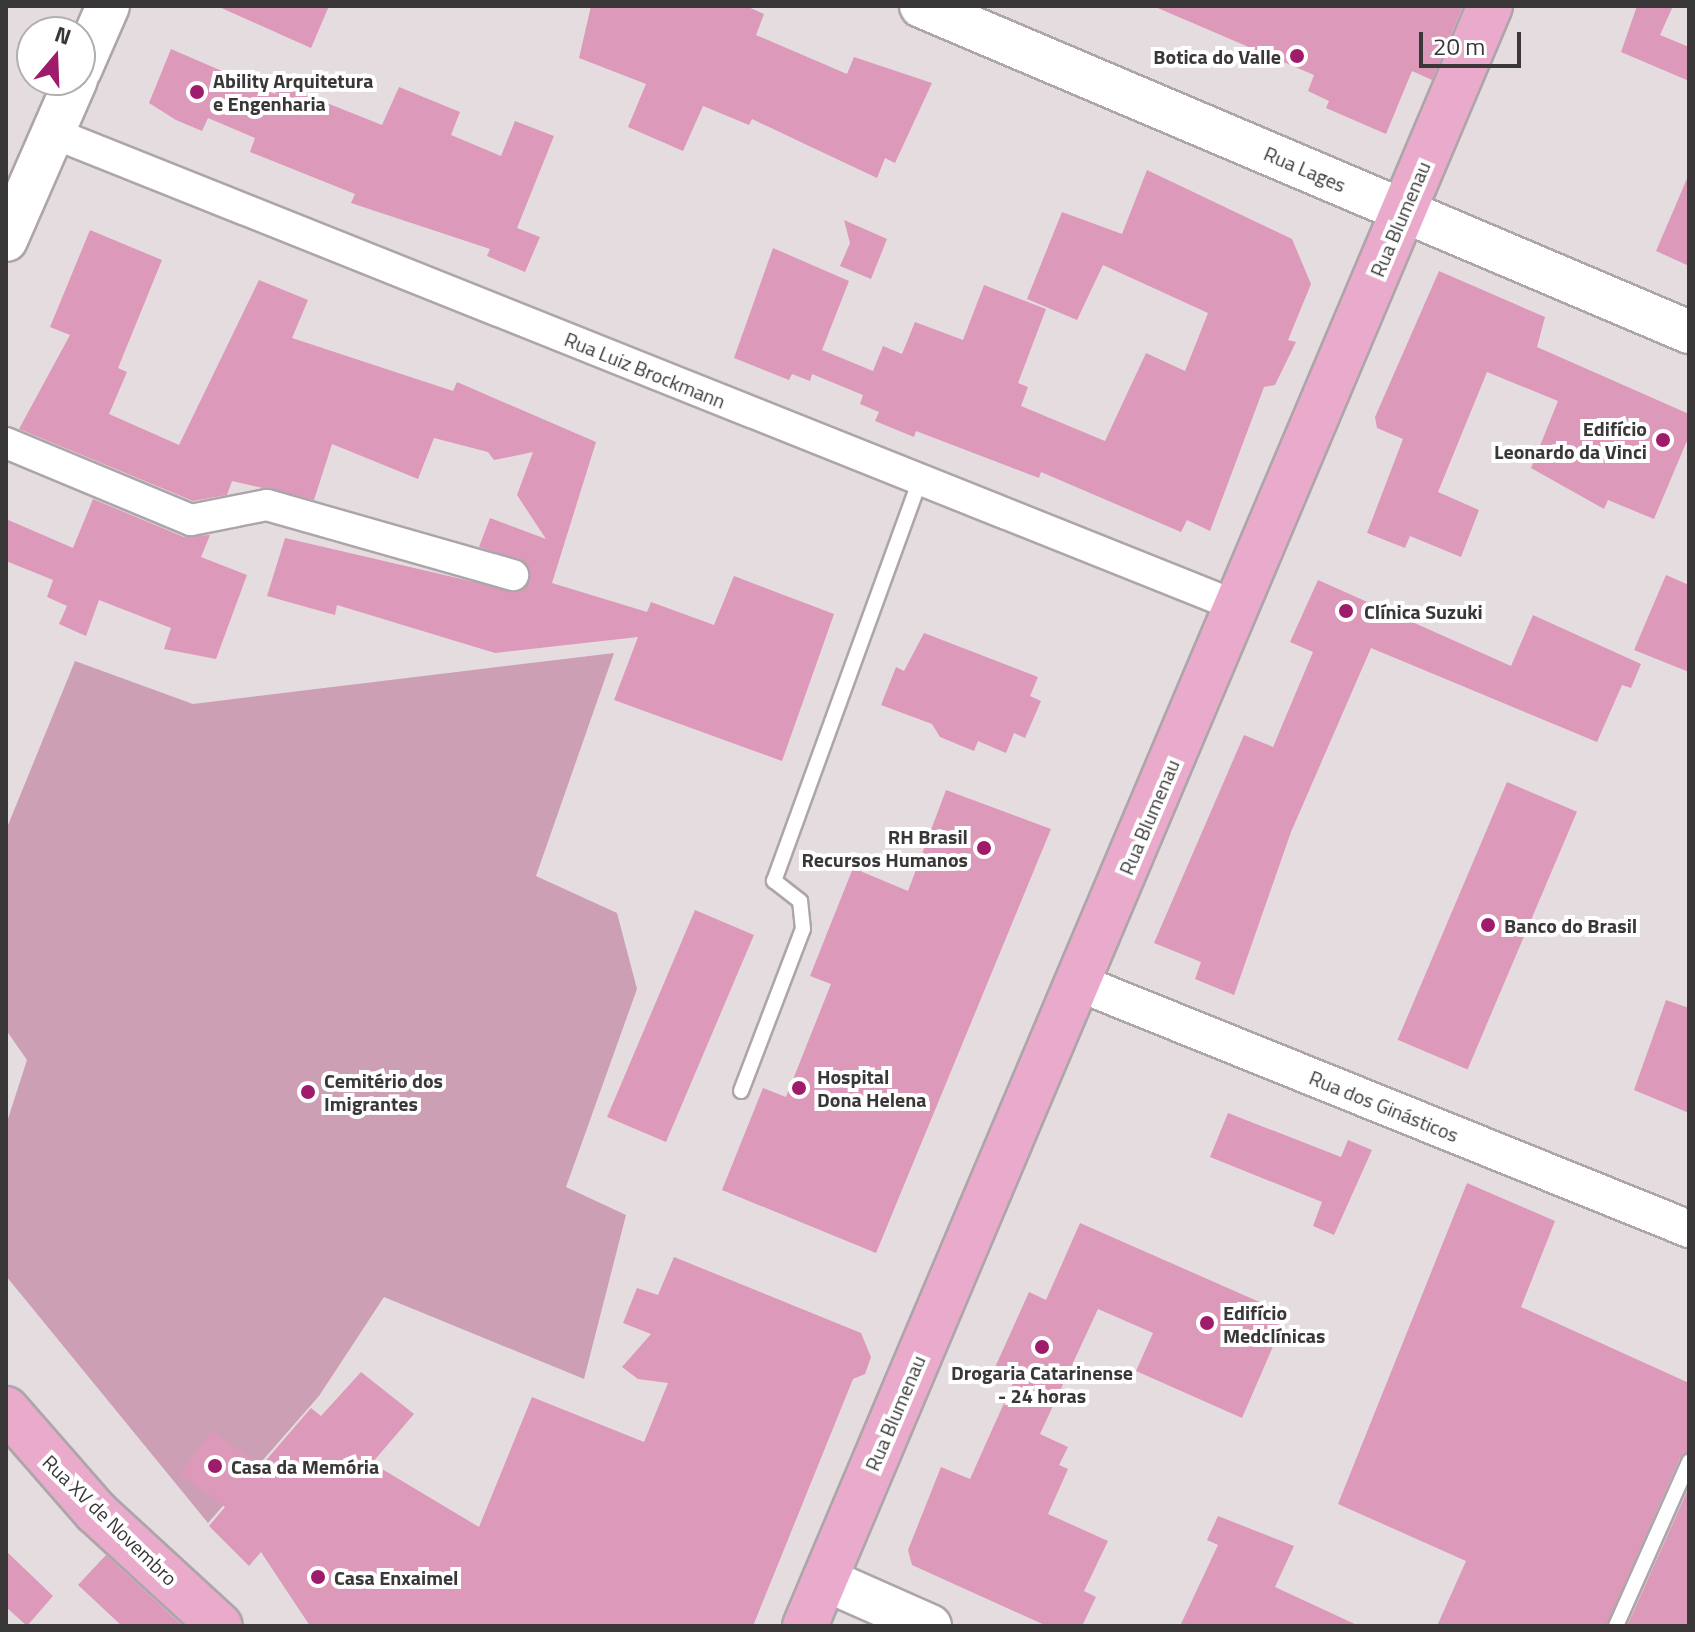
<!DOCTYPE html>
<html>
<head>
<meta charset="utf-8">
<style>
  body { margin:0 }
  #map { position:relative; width:1695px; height:1632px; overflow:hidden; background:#e5dce0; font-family:"Titillium Web",sans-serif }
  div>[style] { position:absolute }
  .green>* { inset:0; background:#cd9fb4 }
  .building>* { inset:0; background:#dc99b9; transform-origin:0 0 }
  .roads { filter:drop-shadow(2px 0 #ada5a9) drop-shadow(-2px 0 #ada5a9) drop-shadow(0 2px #ada5a9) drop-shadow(0 -2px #ada5a9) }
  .service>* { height:14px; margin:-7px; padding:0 7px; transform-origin:7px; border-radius:7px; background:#fff }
  .minor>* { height:30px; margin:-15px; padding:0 15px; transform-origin:15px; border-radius:15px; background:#fff }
  .tertiary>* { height:36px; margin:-18px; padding:0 18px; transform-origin:18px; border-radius:18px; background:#fff }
  .secondary>* { height:42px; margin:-21px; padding:0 21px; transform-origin:21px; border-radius:21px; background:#fff }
  .primary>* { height:44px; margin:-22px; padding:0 22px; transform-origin:22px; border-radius:22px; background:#e9aacb }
  .dots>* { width:22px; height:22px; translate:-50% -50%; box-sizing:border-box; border:4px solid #fff; border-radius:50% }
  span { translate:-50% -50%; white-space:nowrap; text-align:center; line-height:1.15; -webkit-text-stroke:8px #fff; paint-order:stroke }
  .poi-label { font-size:20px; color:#3a3738; font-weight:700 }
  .right { translate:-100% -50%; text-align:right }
  .left { translate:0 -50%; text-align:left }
  .street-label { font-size:20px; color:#3a3738 }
  .frame { position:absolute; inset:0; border:8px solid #3a3738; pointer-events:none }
  .north { position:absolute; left:16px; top:16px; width:80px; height:80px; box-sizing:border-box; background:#fff; border:2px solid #b0afaf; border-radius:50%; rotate:19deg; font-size:22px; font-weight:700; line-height:32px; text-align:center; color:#3a3738 }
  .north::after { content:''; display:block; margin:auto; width:28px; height:36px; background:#9f1b6b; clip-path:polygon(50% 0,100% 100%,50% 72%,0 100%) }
  .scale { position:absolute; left:1419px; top:32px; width:102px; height:36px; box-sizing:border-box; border:4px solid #3a3738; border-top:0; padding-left:10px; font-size:24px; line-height:28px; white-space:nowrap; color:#3a3738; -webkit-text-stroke:6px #fff; paint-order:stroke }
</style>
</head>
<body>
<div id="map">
  <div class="green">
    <div style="clip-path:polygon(614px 653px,536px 876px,617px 913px,637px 989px,566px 1187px,626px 1215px,584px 1379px,384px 1297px,319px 1396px,208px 1523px,6px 1276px,6px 1125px,27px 1060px,6px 1030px,6px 830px,75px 661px,193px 704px)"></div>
  </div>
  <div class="building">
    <div style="clip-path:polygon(217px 6px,329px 6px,311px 48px)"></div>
    <div style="clip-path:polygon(591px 6px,746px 6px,764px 14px,756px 35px,847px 74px,854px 57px,932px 83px,895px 163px,885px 158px,877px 178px,752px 119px,749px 125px,703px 106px,683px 151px,628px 127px,646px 84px,579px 58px)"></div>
    <div style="clip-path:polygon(1153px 6px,1463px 6px,1432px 80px,1412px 71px,1386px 134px,1326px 108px,1329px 101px,1308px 91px,1314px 75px)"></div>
    <div style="clip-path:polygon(1637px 6px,1673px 6px,1660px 35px,1689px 47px,1689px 81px,1621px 52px)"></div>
    <div style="clip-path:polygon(171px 49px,275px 94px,279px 84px,382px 125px,399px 87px,460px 112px,451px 135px,501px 156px,515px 121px,554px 136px,517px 228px,540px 237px,525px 272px,487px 256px,490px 249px,351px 203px,355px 194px,250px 152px,255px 138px,208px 118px,202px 131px,176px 120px,149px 103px)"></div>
    <div style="clip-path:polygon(1147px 170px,1292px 239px,1311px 284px,1288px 340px,1296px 342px,1275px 385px,1264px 387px,1210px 531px,1187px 520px,1181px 532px,1041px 472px,1039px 478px,916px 431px,914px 437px,875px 421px,879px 412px,860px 404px,863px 395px,812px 374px,810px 381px,792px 374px,789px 380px,734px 358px,773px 248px,849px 281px,822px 350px,873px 371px,883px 346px,902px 354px,915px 322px,963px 340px,984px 285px,1046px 309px,1018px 383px,1028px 387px,1021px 406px,1105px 441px,1146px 353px,1185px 371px,1208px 313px,1103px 265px,1077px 320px,1027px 299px,1062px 212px,1122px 234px)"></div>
    <div style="clip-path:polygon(1689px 174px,1689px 266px,1656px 251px)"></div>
    <div style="clip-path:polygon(844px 220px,887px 239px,871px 279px,840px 266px,850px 243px)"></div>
    <div style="clip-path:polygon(90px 230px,162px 260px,118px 368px,127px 372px,109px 414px,179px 445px,259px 280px,308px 300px,292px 338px,453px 391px,457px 382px,596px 442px,552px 583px,647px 612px,651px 602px,714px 625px,734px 576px,834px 614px,782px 761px,614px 700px,638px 637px,495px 653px,337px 605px,335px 615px,267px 596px,285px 538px,518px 592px,530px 581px,526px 563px,479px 547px,490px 518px,546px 539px,517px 495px,533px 452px,494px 460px,488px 452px,434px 438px,418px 479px,332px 444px,314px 500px,232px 481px,227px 495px,193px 501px,19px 429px,70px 335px,50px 327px)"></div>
    <div style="clip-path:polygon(1439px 271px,1545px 317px,1537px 347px,1689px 414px,1689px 436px,1654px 519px,1608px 500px,1604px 509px,1531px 468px,1558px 401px,1487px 372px,1438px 492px,1479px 510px,1461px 557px,1410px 536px,1405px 548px,1367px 533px,1403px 439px,1377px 428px,1375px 417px)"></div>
    <div style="clip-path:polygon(93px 499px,184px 537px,210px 535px,201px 557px,247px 575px,216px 659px,164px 649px,171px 628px,99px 600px,86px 636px,59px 624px,67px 606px,47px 597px,53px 580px,6px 561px,6px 519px,73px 548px)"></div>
    <div style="clip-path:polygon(1666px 575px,1689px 585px,1689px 672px,1634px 650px)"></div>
    <div style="clip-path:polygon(1318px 580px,1511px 666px,1533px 615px,1641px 664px,1631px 688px,1622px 685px,1597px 742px,1371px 648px,1291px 832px,1234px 995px,1195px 979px,1201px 962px,1154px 943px,1244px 735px,1273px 747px,1313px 652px,1290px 642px)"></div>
    <div style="clip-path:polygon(924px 633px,1038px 677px,1030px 696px,1041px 701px,1025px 738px,1014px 733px,1006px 753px,978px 741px,974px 751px,940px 737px,932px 724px,881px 705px,896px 667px,904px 671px)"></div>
    <div style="left:1507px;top:782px;width:76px;height:280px;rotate:23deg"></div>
    <div style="clip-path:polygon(946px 790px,1051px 829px,876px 1253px,722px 1190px,763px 1088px,786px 1097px,831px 984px,810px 976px,853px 868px,908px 891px)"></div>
    <div style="left:695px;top:910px;width:64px;height:225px;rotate:23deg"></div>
    <div style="clip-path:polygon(1666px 1000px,1689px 1008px,1689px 1113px,1634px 1090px)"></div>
    <div style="clip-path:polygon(1228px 1113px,1341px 1157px,1348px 1140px,1372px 1150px,1334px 1235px,1313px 1226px,1322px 1202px,1210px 1157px)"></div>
    <div style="clip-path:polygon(1467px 1183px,1555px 1221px,1521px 1307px,1689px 1383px,1689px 1452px,1680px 1458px,1606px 1626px,1437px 1626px,1466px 1561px,1338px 1504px)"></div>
    <div style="clip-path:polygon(1080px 1223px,1287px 1314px,1242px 1418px,1136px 1371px,1153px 1333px,1098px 1309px,1040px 1434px,1068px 1447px,1059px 1465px,1068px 1469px,1048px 1514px,1108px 1541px,1084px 1591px,1096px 1597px,1082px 1626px,1047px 1626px,912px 1565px,908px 1550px,941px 1467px,970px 1479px,1013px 1383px,992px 1374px,1029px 1292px,1046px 1300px)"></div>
    <div style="clip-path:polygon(674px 1257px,861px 1333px,871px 1357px,865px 1374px,853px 1379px,753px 1626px,310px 1626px,261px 1552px,249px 1566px,209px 1526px,225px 1507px,180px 1474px,212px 1431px,261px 1466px,311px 1408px,321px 1416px,361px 1372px,414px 1414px,372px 1463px,479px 1527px,532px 1397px,644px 1442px,668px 1383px,638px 1379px,622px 1367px,651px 1334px,623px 1323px,637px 1288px,658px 1295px)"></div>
    <div style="clip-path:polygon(1689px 1487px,1689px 1626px,1627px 1626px)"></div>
    <div style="clip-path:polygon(1218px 1516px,1294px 1546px,1275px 1587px,1359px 1626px,1180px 1626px,1218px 1545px,1207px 1540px)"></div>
    <div style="clip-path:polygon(6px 1551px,53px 1596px,27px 1626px,6px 1607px)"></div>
    <div style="clip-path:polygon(106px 1555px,183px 1626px,122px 1626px,78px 1585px)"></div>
  </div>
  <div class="roads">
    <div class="service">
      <div style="left:741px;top:1091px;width:173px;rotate:-69.1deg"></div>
      <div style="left:803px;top:929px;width:28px;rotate:-96deg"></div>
      <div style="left:800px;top:901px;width:33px;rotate:-142deg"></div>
      <div style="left:774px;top:881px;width:428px;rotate:-70deg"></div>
      <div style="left:1616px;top:1626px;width:180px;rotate:-66deg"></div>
    </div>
    <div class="minor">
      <div style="left:53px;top:133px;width:1275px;rotate:21.78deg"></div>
      <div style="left:6px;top:443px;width:200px;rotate:22.6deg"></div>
      <div style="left:191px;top:520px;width:77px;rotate:-11.2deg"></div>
      <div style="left:267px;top:505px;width:256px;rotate:15.9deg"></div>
    </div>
    <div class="tertiary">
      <div style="left:1079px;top:983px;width:658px;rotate:21.96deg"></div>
    </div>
    <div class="secondary">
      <div style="left:921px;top:6px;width:834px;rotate:23deg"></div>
      <div style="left:80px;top:70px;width:70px;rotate:-66.4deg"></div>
      <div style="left:6px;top:240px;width:175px;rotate:-66.4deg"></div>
      <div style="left:824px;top:1579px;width:116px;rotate:23.9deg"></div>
    </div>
    <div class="primary">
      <div style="left:6px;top:1409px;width:137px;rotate:48.9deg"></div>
      <div style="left:96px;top:1512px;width:168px;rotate:42.6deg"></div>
      <div style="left:805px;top:1626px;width:1759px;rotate:-67.08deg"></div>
    </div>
  </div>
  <div class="dots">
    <div style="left:1297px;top:56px;background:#9f1b6b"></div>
    <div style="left:197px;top:92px;background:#9f1b6b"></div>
    <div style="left:1663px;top:440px;background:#9f1b6b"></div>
    <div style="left:1346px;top:611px;background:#9f1b6b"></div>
    <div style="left:984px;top:848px;background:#9f1b6b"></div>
    <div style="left:1488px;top:925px;background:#9f1b6b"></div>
    <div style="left:799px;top:1088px;background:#9f1b6b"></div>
    <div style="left:308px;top:1092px;background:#9f1b6b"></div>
    <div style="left:1207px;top:1323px;background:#9f1b6b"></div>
    <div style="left:1042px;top:1347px;background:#9f1b6b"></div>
    <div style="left:215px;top:1466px;background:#9f1b6b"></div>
    <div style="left:318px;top:1577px;background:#9f1b6b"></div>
  </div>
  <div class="poi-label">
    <span class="right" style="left:1281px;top:56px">Botica do Valle</span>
    <span class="left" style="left:213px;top:92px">Ability Arquitetura<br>e Engenharia</span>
    <span class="right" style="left:1647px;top:440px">Edifício<br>Leonardo da Vinci</span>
    <span class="left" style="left:1364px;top:611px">Clínica Suzuki</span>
    <span class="right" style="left:968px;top:848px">RH Brasil<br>Recursos Humanos</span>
    <span class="left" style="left:1504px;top:925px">Banco do Brasil</span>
    <span class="left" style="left:817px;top:1088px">Hospital<br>Dona Helena</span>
    <span class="left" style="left:324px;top:1092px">Cemitério dos<br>Imigrantes</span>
    <span class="left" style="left:1223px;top:1324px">Edifício<br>Medclínicas</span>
    <span style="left:1042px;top:1384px">Drogaria Catarinense<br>- 24 horas</span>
    <span class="left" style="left:231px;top:1466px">Casa da Memória</span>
    <span class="left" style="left:334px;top:1577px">Casa Enxaimel</span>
  </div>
  <div class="street-label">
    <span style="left:1305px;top:169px;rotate:23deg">Rua Lages</span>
    <span style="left:1400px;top:219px;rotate:-67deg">Rua Blumenau</span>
    <span style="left:645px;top:370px;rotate:22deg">Rua Luiz Brockmann</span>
    <span style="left:1149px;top:817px;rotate:-67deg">Rua Blumenau</span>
    <span style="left:1384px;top:1106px;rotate:22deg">Rua dos Ginásticos</span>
    <span style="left:895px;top:1413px;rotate:-67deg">Rua Blumenau</span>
    <span style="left:110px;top:1520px;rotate:44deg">Rua XV de Novembro</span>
  </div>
  <div class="frame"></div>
  <div class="north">N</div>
  <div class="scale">20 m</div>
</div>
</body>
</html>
